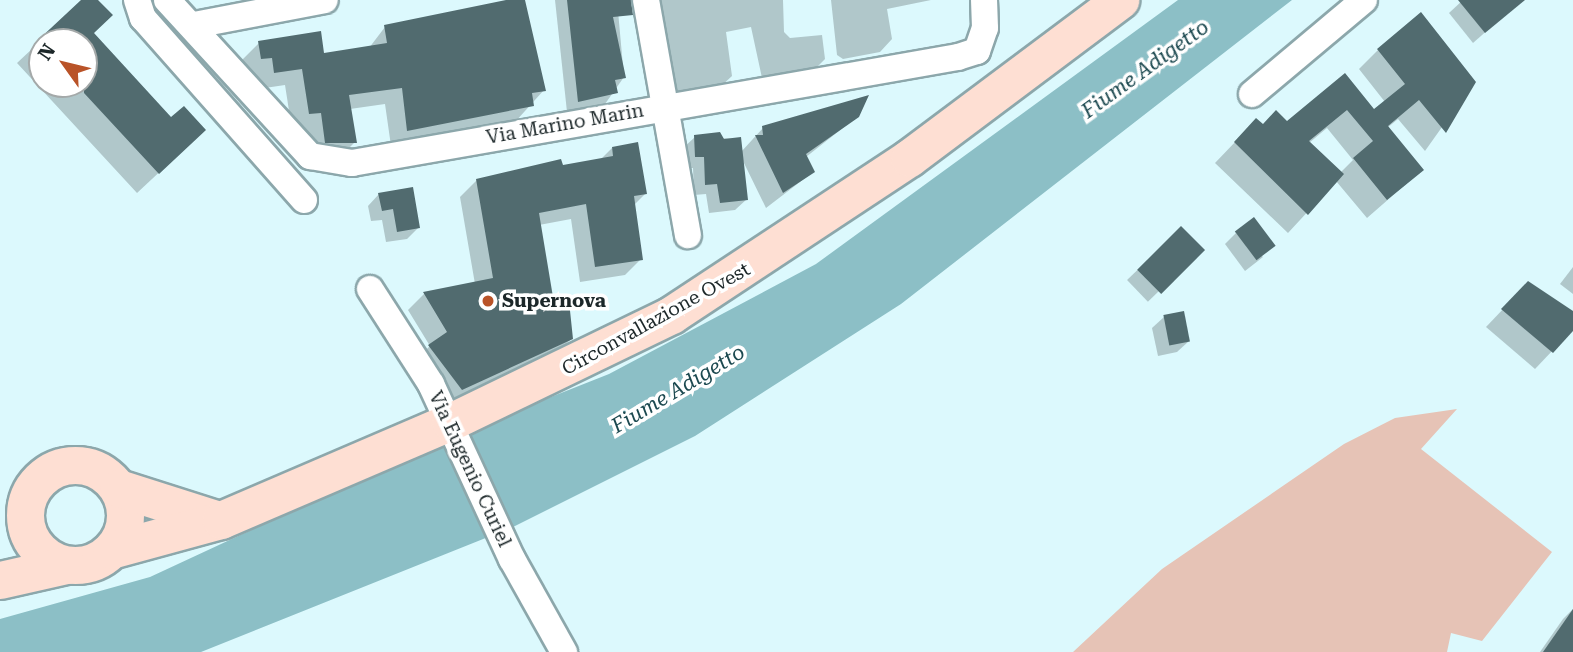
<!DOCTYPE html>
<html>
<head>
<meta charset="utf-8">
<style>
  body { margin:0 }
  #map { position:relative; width:1573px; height:652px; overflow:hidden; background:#dcf9fd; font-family:"Roboto Serif",serif }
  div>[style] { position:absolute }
  .green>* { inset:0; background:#e6c3b6 }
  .water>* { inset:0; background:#8cbfc6 }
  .shadow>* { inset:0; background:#0003; transform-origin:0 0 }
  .building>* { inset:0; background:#516b6f; transform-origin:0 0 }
  .roads { filter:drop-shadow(2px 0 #8ca7ab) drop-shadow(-2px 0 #8ca7ab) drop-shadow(0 2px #8ca7ab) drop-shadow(0 -2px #8ca7ab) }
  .street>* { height:26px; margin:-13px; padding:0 13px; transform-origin:13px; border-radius:13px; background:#fff }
  .secondary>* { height:37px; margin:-18.5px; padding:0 18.5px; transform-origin:18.5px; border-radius:18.5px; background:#fedfd3 }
  .secondary>.ring { margin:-18.5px; padding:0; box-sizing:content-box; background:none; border:37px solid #fedfd3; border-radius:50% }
  .dots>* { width:19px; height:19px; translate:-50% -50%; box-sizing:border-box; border:4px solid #fff; border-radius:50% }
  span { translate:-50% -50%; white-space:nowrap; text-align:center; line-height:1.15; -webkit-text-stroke:7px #fff; paint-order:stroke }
  .street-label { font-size:19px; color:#1c2729 }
  .poi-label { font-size:19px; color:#1c2729; font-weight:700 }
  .left { translate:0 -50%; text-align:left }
  .water-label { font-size:21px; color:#1c4950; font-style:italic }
  .north { position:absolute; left:28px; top:28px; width:70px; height:70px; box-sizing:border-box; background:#fff; border:2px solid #a4a9a9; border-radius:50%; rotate:304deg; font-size:19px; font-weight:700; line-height:28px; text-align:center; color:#1c2729 }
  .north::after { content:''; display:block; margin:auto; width:24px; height:32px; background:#b95328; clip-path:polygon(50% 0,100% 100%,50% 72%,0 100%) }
</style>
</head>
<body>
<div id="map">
  <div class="green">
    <div style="clip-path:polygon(1457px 409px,1421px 449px,1552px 552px,1482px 641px,1451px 633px,1447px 652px,1073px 652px,1162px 569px,1344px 444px,1395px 418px)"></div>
  </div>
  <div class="water">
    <div style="clip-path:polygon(1178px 0,1292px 0,901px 304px,695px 436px,513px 527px,201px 652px,0 652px,0 619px,150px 577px,460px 433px,609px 374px,816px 264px)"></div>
  </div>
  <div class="shadow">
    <div style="clip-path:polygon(evenodd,84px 0,96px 0,92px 34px,182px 151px,137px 193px,17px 63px,84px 0,42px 42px,84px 42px,84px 84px,42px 84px,42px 42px)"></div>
    <div style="clip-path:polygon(524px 0,544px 90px,515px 122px,391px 146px,385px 104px,350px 109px,355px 142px,338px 159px,309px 159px,304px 128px,292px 130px,285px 85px,258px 89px,255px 74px,244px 75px,242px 60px,259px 43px,323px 55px,369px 48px,385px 27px)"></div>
    <div style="clip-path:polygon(555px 0,617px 0,624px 77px,605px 104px,567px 112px)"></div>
    <div style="clip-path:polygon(656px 0,783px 0,784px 32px,790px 38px,822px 35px,825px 59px,813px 71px,762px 78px,751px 27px,726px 32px,732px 76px,719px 88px,666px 95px)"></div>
    <div style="clip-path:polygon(831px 0,931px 0,887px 9px,892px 39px,880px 52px,843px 59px,837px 55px)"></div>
    <div style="clip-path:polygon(1463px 0,1512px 0,1516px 5px,1473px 43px,1449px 13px)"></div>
    <div style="clip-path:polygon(evenodd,1378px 50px,1474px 82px,1425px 151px,1398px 119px,1387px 128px,1422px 170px,1367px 218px,1336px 181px,1288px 233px,1215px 163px,1237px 140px,1263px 126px,1287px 123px,1345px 76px,1374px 112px,1385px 102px,1359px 69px,1378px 50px,1327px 128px,1353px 160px,1340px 173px,1309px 143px,1327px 128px)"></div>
    <div style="clip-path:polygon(858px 116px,806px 157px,813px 172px,766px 208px,742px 159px,747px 199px,735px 210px,709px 213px,706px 194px,694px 195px,693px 168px,684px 168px,683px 148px,695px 137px,739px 139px,741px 152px,763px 128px)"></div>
    <div style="clip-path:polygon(612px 148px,645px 194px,634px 205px,641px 259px,625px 275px,580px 282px,571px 219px,539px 225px,553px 312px,571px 339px,555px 355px,446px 405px,413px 362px,430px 346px,408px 310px,424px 294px,475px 284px,460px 197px,477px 180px,600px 160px)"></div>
    <div style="clip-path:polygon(379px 194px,419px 227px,407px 239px,386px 242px,382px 220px,371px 221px,368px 206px)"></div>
    <div style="left:1181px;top:228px;width:30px;height:75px;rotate:46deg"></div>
    <div style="clip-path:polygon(1236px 233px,1263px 257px,1245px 271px,1225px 244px)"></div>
    <div style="clip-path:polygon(1573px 267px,1573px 294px,1560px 284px)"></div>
    <div style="clip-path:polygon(1528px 283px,1573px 313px,1573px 329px,1535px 369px,1486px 327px)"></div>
    <div style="clip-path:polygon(1164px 317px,1189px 341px,1177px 352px,1158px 356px,1152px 328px)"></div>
    <div style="clip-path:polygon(1573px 609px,1573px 652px,1540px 652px,1563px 619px)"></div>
  </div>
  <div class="building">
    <div style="clip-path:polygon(81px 0,98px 0,113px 15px,94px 33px,171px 117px,184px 106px,206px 130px,159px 174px,84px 93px,84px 42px,36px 42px)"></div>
    <div style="clip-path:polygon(506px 0,525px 0,546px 91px,532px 93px,534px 106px,407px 131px,402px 88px,349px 95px,357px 143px,325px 143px,321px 113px,309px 114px,302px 69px,274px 73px,272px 58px,261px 59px,258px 41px,321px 31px,324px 53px,387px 43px,384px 25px)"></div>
    <div style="clip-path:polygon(567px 0,631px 0,633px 15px,613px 17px,626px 78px,615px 80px,618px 93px,578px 102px)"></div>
    <div style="clip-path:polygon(1458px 0,1525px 0,1485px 33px)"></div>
    <div style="clip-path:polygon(1421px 12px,1476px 82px,1446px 133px,1419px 100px,1388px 126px,1424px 170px,1387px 200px,1353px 158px,1373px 141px,1347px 110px,1309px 141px,1344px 174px,1308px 215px,1234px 142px,1256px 118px,1263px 124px,1276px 110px,1287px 121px,1345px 73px,1374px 109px,1405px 84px,1377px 49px)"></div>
    <div style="clip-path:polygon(869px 95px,859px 117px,806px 154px,815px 172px,783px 193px,755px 135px,763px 135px,762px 126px)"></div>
    <div style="clip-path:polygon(720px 132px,724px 139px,741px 137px,748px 200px,720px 203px,717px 184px,705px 185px,704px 157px,695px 157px,694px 135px)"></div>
    <div style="clip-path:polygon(638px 142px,647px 194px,634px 196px,643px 260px,595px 267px,586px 204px,539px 213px,555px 309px,569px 301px,573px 339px,462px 390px,428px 345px,447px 332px,423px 292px,493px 278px,476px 179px,561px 159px,563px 165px,613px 156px,612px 147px)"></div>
    <div style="clip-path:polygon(413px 187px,420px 228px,397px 232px,393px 209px,382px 211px,378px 193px)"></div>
    <div style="left:1254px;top:217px;width:36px;height:24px;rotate:53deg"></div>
    <div style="left:1181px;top:226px;width:34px;height:62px;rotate:45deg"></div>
    <div style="clip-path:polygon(1528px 281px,1573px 311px,1573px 331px,1553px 353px,1501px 309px)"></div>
    <div style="left:1184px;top:311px;width:31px;height:21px;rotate:79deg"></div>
    <div style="clip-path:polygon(1573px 609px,1573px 652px,1543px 652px)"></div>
  </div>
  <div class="roads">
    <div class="street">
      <div style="left:137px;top:0;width:19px;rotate:72deg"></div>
      <div style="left:143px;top:18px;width:243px;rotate:48.5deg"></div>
      <div style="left:167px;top:0;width:212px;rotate:47.5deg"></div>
      <div style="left:310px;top:156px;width:43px;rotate:9.5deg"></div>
      <div style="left:352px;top:163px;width:615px;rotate:-9.92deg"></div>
      <div style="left:958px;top:57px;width:20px;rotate:-18deg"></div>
      <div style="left:977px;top:51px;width:24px;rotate:-71deg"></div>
      <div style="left:985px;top:28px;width:28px;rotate:-92deg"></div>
      <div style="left:646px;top:0;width:239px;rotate:79.9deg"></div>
      <div style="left:194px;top:25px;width:133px;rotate:-10.8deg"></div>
      <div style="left:1252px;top:94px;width:146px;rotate:-40deg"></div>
      <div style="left:370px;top:289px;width:113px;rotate:57.3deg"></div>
      <div style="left:431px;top:384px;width:193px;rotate:65.2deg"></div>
      <div style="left:512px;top:559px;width:107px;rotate:60.8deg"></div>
    </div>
    <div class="secondary">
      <div class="ring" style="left:25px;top:465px;width:63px;height:63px"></div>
      <div style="left:118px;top:488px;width:103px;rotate:17.6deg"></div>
      <div style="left:111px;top:550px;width:114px;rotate:-15.3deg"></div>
      <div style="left:221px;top:520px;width:249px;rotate:-23.2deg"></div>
      <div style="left:450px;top:422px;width:246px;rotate:-25.8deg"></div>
      <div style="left:671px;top:315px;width:285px;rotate:-33.4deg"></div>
      <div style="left:909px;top:158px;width:264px;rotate:-36.8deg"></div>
      <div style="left:0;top:580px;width:68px;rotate:-12.8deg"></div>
    </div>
  </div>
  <div class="dots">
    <div style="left:488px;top:301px;background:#b95328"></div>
  </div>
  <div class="street-label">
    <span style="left:565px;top:124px;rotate:-10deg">Via Marino Marin</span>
    <span style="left:656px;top:319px;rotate:-29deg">Circonvallazione Ovest</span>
    <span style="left:470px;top:469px;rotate:65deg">Via Eugenio Curiel</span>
  </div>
  <div class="poi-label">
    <span class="left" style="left:502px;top:301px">Supernova</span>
  </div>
  <div class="water-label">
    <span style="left:1145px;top:69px;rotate:-36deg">Fiume Adigetto</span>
    <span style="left:678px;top:389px;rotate:-31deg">Fiume Adigetto</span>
  </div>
  <div class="north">N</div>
</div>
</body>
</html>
